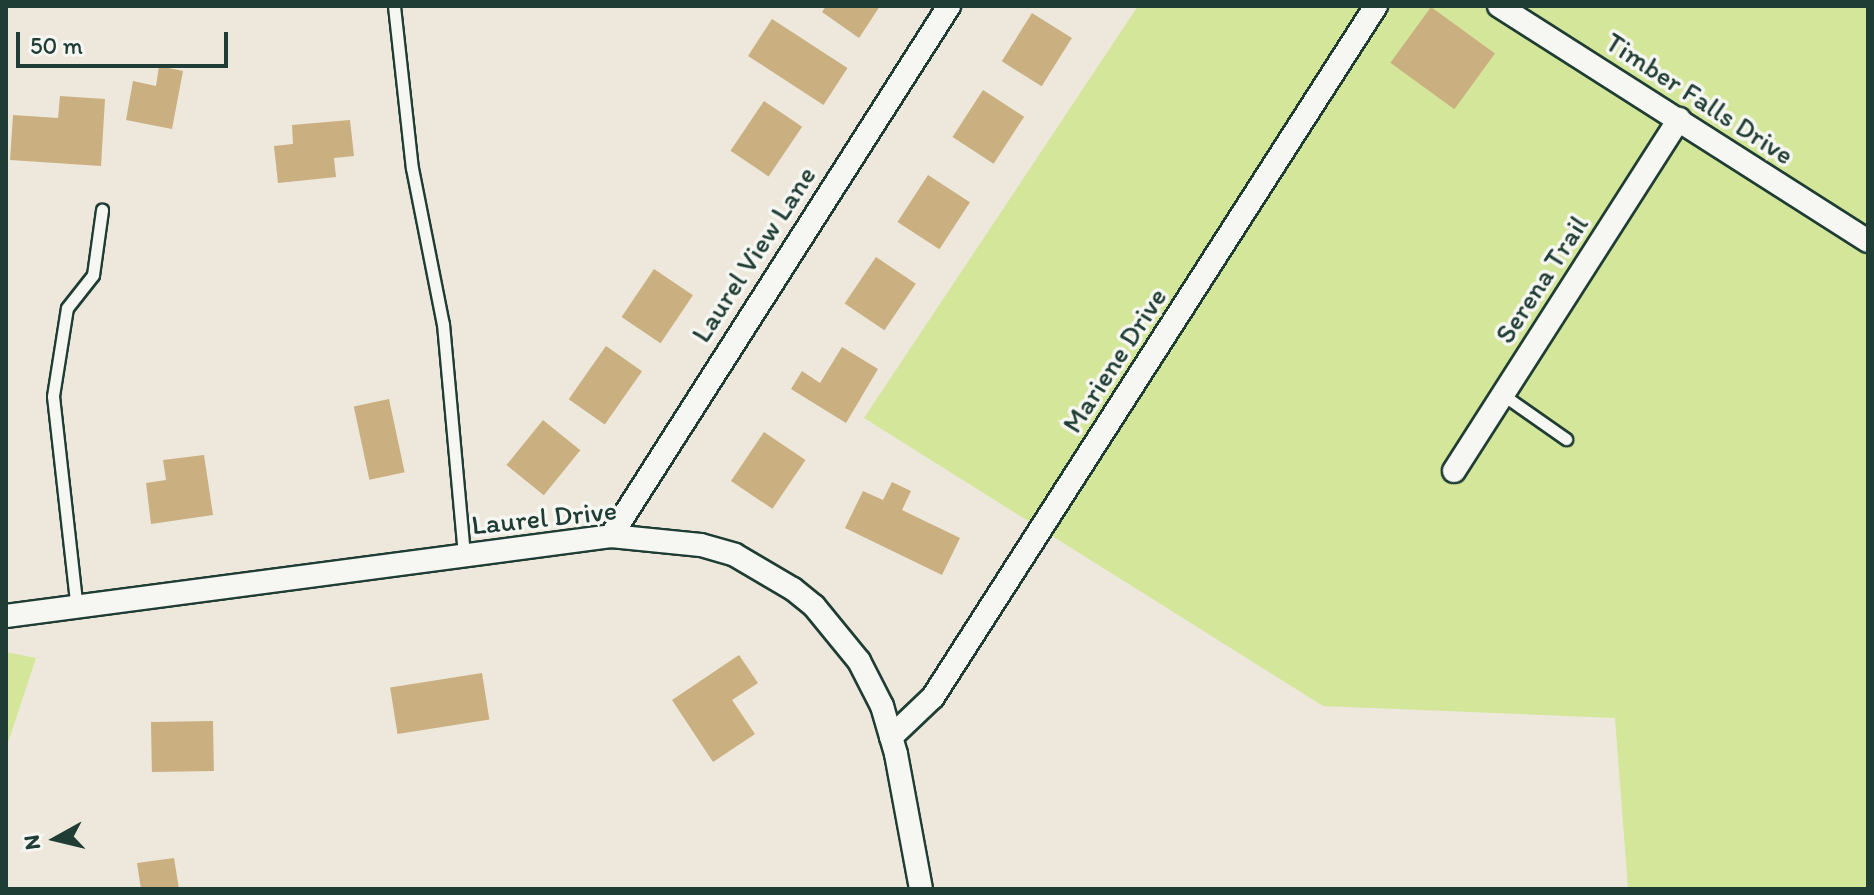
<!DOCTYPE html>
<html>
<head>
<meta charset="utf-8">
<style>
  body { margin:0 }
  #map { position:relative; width:1874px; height:895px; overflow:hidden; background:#ede8db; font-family:Itim,sans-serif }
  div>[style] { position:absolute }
  .green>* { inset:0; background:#d4e69a }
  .building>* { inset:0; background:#caaf80; transform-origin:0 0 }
  .roads { filter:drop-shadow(2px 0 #1f3d34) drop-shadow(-2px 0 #1f3d34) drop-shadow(0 2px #1f3d34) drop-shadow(0 -2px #1f3d34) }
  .service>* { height:11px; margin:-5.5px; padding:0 5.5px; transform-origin:5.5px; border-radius:5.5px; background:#f6f6f2 }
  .minor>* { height:22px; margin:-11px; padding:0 11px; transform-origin:11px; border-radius:11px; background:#f6f6f2 }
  span { translate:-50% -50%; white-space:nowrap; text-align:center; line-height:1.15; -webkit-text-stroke:7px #f6f6f2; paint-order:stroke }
  .street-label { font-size:28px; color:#1f3d34 }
  .frame { position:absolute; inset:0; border:8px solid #1f3d34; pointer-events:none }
  .north { position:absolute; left:16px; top:799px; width:80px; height:80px; -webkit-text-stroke:6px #f6f6f2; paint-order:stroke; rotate:262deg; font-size:22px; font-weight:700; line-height:32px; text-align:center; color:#1f3d34 }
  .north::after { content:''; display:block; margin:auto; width:28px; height:36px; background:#1f3d34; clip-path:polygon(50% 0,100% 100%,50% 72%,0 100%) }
  .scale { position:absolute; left:16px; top:32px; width:212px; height:36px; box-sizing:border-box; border:4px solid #1f3d34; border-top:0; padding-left:10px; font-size:24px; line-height:28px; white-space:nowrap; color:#1f3d34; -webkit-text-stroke:6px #f6f6f2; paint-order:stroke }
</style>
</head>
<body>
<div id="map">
  <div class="green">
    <div style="clip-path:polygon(1138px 6px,1868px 6px,1868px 889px,1628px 889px,1615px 718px,1323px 706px,864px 418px)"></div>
    <div style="clip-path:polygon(6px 652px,36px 658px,6px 749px)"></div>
  </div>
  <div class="building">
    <div style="clip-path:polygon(826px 6px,880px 6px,859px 38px,822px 12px)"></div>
    <div style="left:1431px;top:7px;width:79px;height:69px;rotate:36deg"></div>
    <div style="left:1032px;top:13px;width:47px;height:57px;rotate:32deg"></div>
    <div style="left:772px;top:19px;width:90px;height:44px;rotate:33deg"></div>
    <div style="clip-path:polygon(159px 66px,183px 71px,172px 129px,126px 120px,133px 81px,156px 86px)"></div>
    <div style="left:983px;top:90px;width:49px;height:56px;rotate:33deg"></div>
    <div style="clip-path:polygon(60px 96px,105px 99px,101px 166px,10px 160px,13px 115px,58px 118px)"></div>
    <div style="left:764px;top:101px;width:46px;height:60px;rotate:34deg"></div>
    <div style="clip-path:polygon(350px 120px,354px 156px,334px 158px,336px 177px,278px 183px,274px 146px,293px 144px,292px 125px)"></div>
    <div style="left:928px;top:175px;width:50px;height:56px;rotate:33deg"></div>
    <div style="left:876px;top:257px;width:48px;height:56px;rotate:34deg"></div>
    <div style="left:654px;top:269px;width:47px;height:58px;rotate:34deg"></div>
    <div style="left:606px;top:346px;width:44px;height:65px;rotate:35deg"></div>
    <div style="clip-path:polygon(842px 347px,878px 369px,846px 423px,791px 389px,802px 371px,820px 383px)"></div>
    <div style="left:389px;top:399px;width:75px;height:36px;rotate:78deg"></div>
    <div style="left:543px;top:420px;width:48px;height:58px;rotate:39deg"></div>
    <div style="left:764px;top:432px;width:50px;height:59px;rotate:34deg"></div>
    <div style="clip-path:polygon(204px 455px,213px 515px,151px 524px,146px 483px,166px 480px,163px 460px)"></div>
    <div style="clip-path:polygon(892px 482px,911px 491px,902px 510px,960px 538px,942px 575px,845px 528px,863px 491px,883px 500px)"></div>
    <div style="clip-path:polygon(739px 655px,758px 683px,732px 700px,755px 734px,713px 762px,672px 700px)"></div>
    <div style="left:482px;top:673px;width:47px;height:93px;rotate:81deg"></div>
    <div style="left:213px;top:721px;width:50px;height:62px;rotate:89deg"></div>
    <div style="clip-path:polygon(174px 858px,179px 889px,141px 889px,137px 863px)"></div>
  </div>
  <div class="roads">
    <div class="service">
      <div style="left:394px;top:6px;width:163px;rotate:83.7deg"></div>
      <div style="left:412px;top:168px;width:159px;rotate:78.8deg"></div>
      <div style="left:443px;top:324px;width:231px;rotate:84.8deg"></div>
      <div style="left:1503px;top:395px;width:77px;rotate:34.9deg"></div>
      <div style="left:77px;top:610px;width:215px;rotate:-96.4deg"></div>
      <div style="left:53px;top:396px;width:89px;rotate:-81deg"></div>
      <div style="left:67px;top:308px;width:42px;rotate:-51.8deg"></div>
      <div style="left:93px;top:275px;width:66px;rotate:-82.1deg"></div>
    </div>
    <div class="minor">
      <div style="left:1499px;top:6px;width:437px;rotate:32.5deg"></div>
      <div style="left:1454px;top:471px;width:418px;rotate:-57.4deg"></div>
      <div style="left:611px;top:536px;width:629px;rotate:-57.47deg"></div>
      <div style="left:6px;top:616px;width:610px;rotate:-7.53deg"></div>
      <div style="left:611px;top:536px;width:90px;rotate:5.7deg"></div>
      <div style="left:701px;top:545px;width:35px;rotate:16deg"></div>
      <div style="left:735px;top:555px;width:67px;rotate:30.4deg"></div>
      <div style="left:793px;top:589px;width:27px;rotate:39deg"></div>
      <div style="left:814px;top:606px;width:71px;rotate:50.7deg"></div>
      <div style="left:859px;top:661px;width:51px;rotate:62.9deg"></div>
      <div style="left:882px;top:706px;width:50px;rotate:73.7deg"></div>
      <div style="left:896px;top:754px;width:137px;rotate:79.5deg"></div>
      <div style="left:891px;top:737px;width:58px;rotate:-43.6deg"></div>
      <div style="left:933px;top:697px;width:821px;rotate:-57.34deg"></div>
    </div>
  </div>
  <div class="street-label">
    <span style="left:1700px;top:98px;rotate:33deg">Timber Falls Drive</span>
    <span style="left:753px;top:254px;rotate:-57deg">Laurel View Lane</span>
    <span style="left:1541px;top:279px;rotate:-57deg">Serena Trail</span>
    <span style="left:1114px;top:360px;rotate:-57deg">Mariene Drive</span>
    <span style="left:544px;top:517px;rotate:-6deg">Laurel Drive</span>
  </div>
  <div class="frame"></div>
  <div class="north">N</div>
  <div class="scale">50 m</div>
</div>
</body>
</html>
